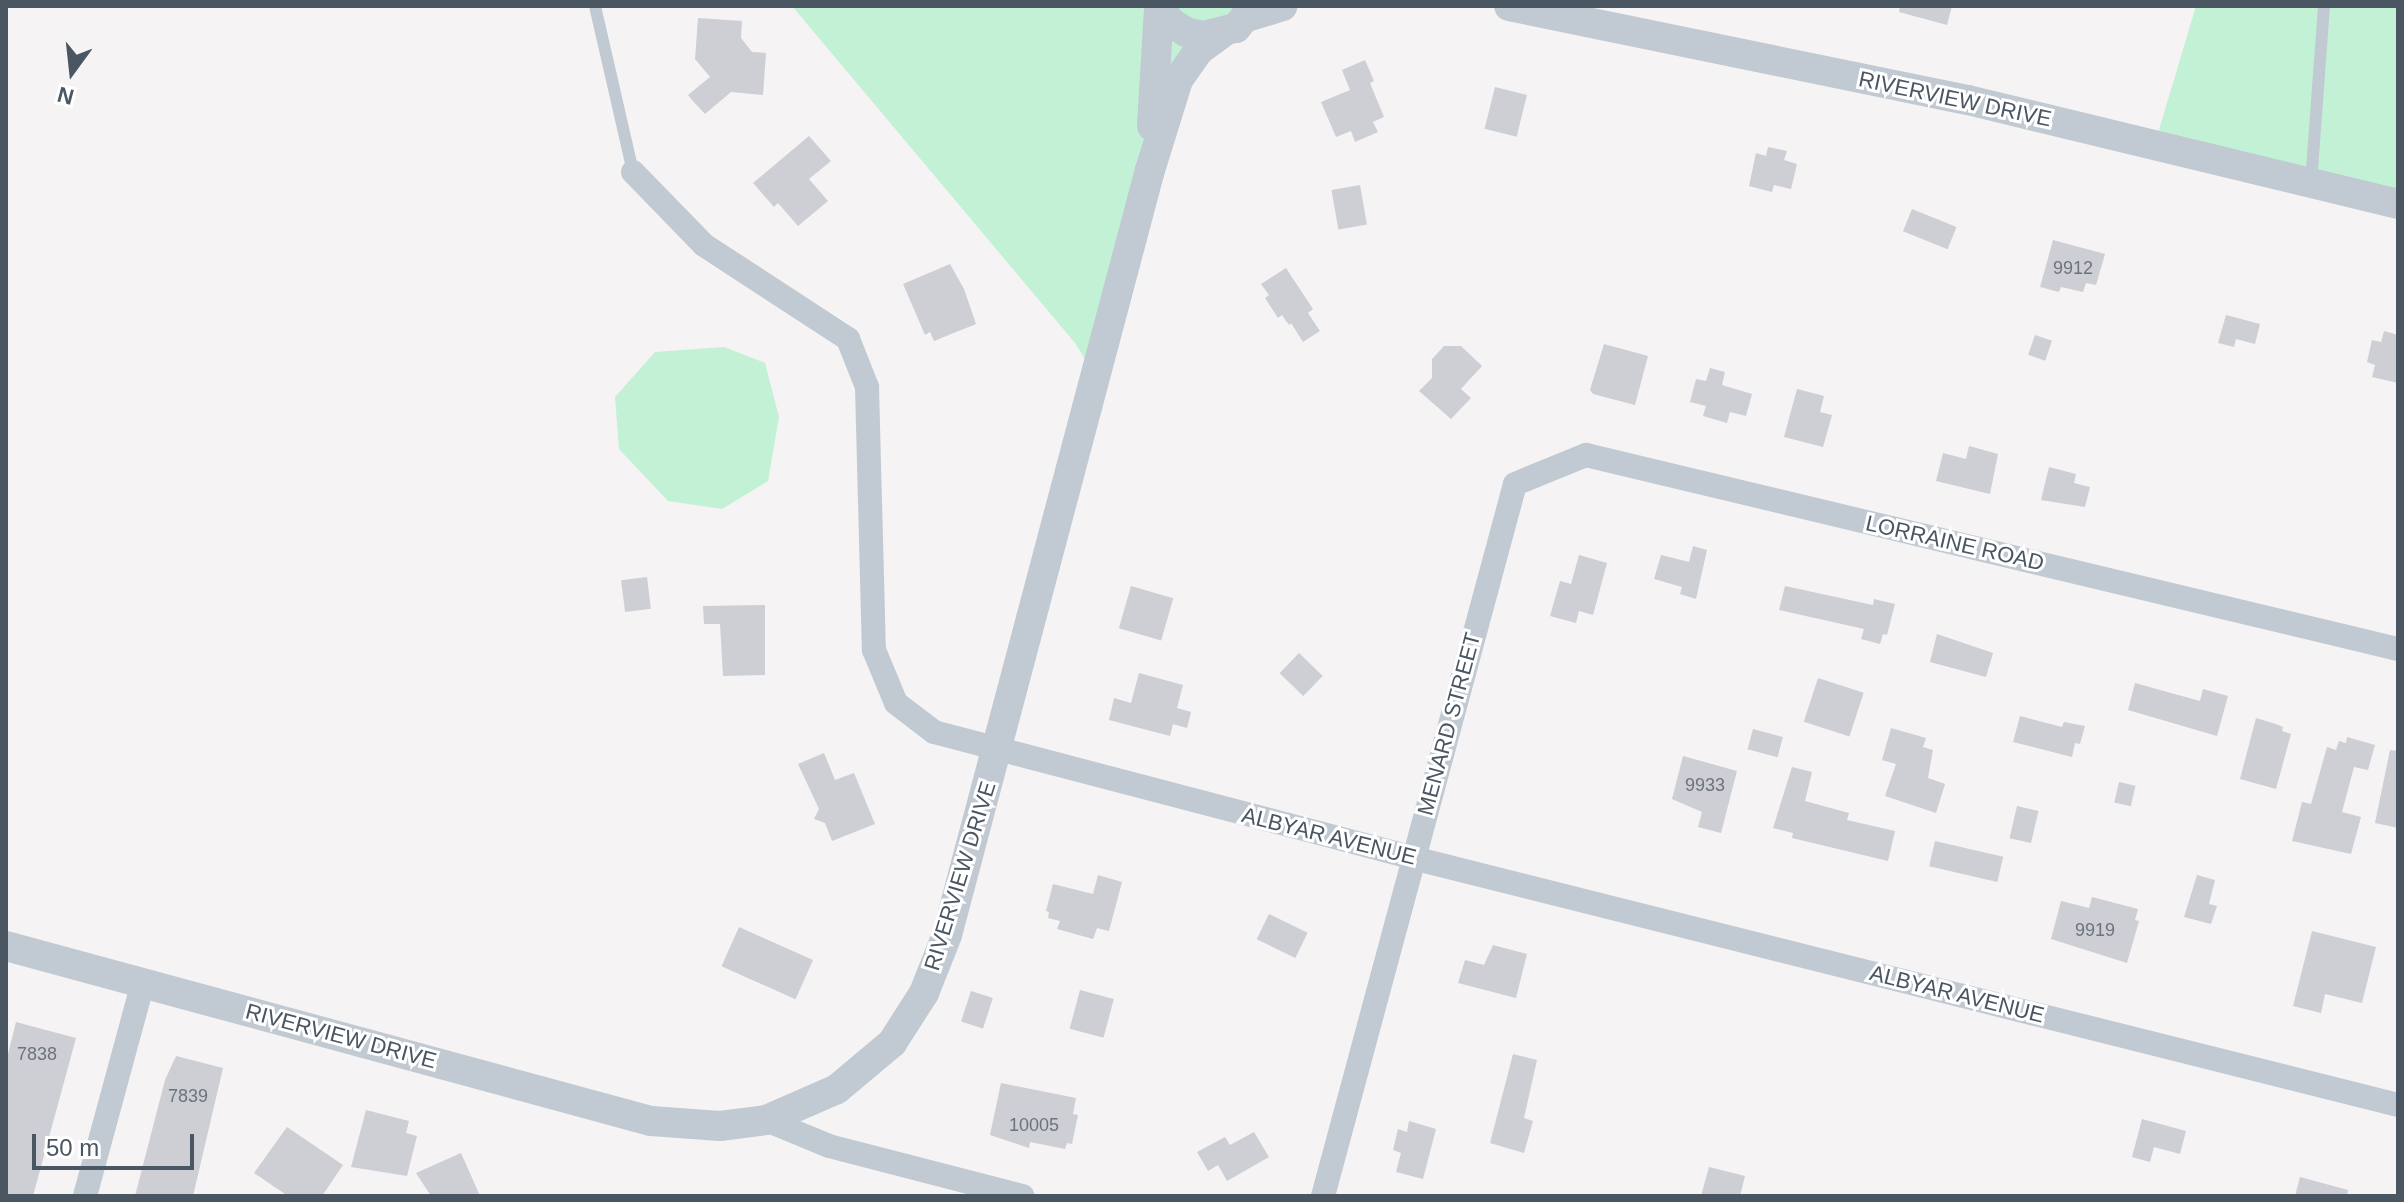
<!DOCTYPE html>
<html>
<head>
<meta charset="utf-8">
<style>
  body { margin:0 }
  #map { position:relative; width:2404px; height:1202px; overflow:hidden; background:#f5f3f3; font-family:Helvetica,sans-serif }
  div>[style] { position:absolute }
  .green>* { inset:0; background:#c3f1d5 }
  .building>* { inset:0; background:#cdcfd5; transform-origin:0 0 }
  .service>* { height:12px; margin:-6px; padding:0 6px; transform-origin:6px; border-radius:6px; background:#c1cad2 }
  .minor>* { height:24px; margin:-12px; padding:0 12px; transform-origin:12px; border-radius:12px; background:#c1cad2 }
  .tertiary>* { height:30px; margin:-15px; padding:0 15px; transform-origin:15px; border-radius:15px; background:#c1cad2 }
  span { translate:-50% -50%; white-space:nowrap; text-align:center; line-height:1.15; -webkit-text-stroke:6px #fff; paint-order:stroke }
  .number-label { font-size:18px; color:#6b747e }
  .number-label span { -webkit-text-stroke-width:0 }
  .street-label { font-size:22px; color:#4a5661 }
  .frame { position:absolute; inset:0; border:8px solid #4a5661; pointer-events:none }
  .north { position:absolute; left:32px; top:32px; width:80px; height:80px; -webkit-text-stroke:6px #fff; paint-order:stroke; rotate:195deg; font-size:22px; font-weight:700; line-height:32px; text-align:center; color:#4a5661 }
  .north::after { content:''; display:block; margin:auto; width:28px; height:36px; background:#4a5661; clip-path:polygon(50% 0,100% 100%,50% 72%,0 100%) }
  .scale { position:absolute; left:32px; top:1134px; width:162px; height:36px; box-sizing:border-box; border:4px solid #4a5661; border-top:0; padding-left:10px; font-size:24px; line-height:28px; white-space:nowrap; color:#4a5661; -webkit-text-stroke:6px #fff; paint-order:stroke }
</style>
</head>
<body>
<div id="map">
  <div class="green">
    <div style="clip-path:polygon(792px 6px,1282px 6px,1199px 50px,1094px 374px,1075px 343px)"></div>
    <div style="clip-path:polygon(2196px 6px,2398px 6px,2398px 191px,2158px 133px)"></div>
    <div style="clip-path:polygon(724px 347px,765px 363px,779px 417px,768px 481px,722px 509px,668px 501px,619px 449px,615px 397px,655px 352px)"></div>
  </div>
  <div class="building">
    <div style="clip-path:polygon(1900px 6px,1952px 6px,1947px 25px,1899px 12px)"></div>
    <div style="clip-path:polygon(698px 18px,742px 21px,741px 38px,752px 52px,766px 53px,763px 95px,731px 92px,705px 114px,692px 100px,688px 95px,710px 77px,695px 59px)"></div>
    <div style="clip-path:polygon(1365px 60px,1374px 81px,1370px 83px,1384px 117px,1373px 122px,1378px 132px,1355px 142px,1351px 131px,1336px 137px,1321px 102px,1350px 90px,1342px 70px)"></div>
    <div style="left:1495px;top:87px;width:33px;height:43px;rotate:14deg"></div>
    <div style="clip-path:polygon(809px 136px,831px 161px,809px 179px,828px 201px,798px 226px,778px 203px,774px 207px,753px 183px)"></div>
    <div style="clip-path:polygon(1768px 147px,1787px 151px,1784px 160px,1797px 164px,1791px 189px,1774px 185px,1772px 192px,1749px 186px,1756px 153px,1766px 156px)"></div>
    <div style="left:1360px;top:185px;width:40px;height:29px;rotate:80deg"></div>
    <div style="left:1912px;top:209px;width:48px;height:24px;rotate:22deg"></div>
    <div style="clip-path:polygon(2053px 240px,2105px 254px,2096px 285px,2086px 283px,2083px 292px,2061px 287px,2059px 292px,2040px 287px)"></div>
    <div style="clip-path:polygon(950px 264px,964px 289px,976px 324px,934px 341px,930px 332px,925px 335px,903px 284px)"></div>
    <div style="clip-path:polygon(1286px 268px,1313px 309px,1308px 313px,1320px 331px,1303px 342px,1291px 323px,1289px 325px,1282px 315px,1278px 318px,1265px 298px,1269px 295px,1261px 284px)"></div>
    <div style="clip-path:polygon(2226px 315px,2260px 324px,2255px 344px,2236px 339px,2234px 347px,2218px 343px)"></div>
    <div style="clip-path:polygon(2384px 331px,2398px 335px,2398px 383px,2372px 377px,2375px 365px,2367px 362px,2372px 340px,2381px 342px)"></div>
    <div style="left:2035px;top:335px;width:18px;height:21px;rotate:19deg"></div>
    <div style="clip-path:polygon(1604px 344px,1648px 356px,1635px 405px,1593px 394px,1590px 390px)"></div>
    <div style="clip-path:polygon(1444px 346px,1461px 346px,1482px 366px,1461px 389px,1471px 398px,1451px 419px,1419px 391px,1432px 378px,1432px 359px)"></div>
    <div style="clip-path:polygon(1710px 368px,1725px 372px,1722px 385px,1752px 394px,1746px 416px,1730px 412px,1727px 423px,1703px 416px,1706px 406px,1690px 402px,1696px 379px,1706px 381px)"></div>
    <div style="clip-path:polygon(1797px 389px,1824px 396px,1820px 412px,1832px 415px,1823px 447px,1784px 437px)"></div>
    <div style="clip-path:polygon(1969px 446px,1998px 454px,1990px 494px,1936px 481px,1943px 453px,1966px 459px)"></div>
    <div style="clip-path:polygon(2049px 467px,2076px 474px,2074px 483px,2090px 487px,2085px 507px,2041px 500px)"></div>
    <div style="clip-path:polygon(1693px 546px,1707px 550px,1696px 599px,1680px 594px,1682px 587px,1654px 579px,1661px 555px,1689px 562px)"></div>
    <div style="clip-path:polygon(1579px 555px,1607px 563px,1593px 615px,1579px 611px,1576px 623px,1550px 616px,1560px 581px,1571px 584px)"></div>
    <div style="left:647px;top:577px;width:32px;height:26px;rotate:83deg"></div>
    <div style="left:1131px;top:586px;width:44px;height:44px;rotate:16deg"></div>
    <div style="clip-path:polygon(1785px 586px,1873px 605px,1874px 599px,1895px 604px,1887px 635px,1883px 634px,1880px 644px,1861px 639px,1864px 629px,1779px 610px)"></div>
    <div style="clip-path:polygon(765px 605px,765px 675px,723px 676px,720px 624px,704px 624px,703px 606px)"></div>
    <div style="clip-path:polygon(1937px 634px,1993px 653px,1986px 677px,1930px 662px)"></div>
    <div style="left:1299px;top:653px;width:33px;height:28px;rotate:44deg"></div>
    <div style="clip-path:polygon(1139px 673px,1183px 685px,1177px 708px,1191px 712px,1187px 728px,1173px 724px,1170px 736px,1109px 720px,1114px 698px,1131px 703px)"></div>
    <div style="left:1818px;top:678px;width:48px;height:46px;rotate:18deg"></div>
    <div style="clip-path:polygon(2135px 683px,2200px 701px,2203px 689px,2228px 696px,2217px 736px,2128px 710px)"></div>
    <div style="clip-path:polygon(2020px 716px,2062px 727px,2064px 722px,2085px 726px,2080px 744px,2075px 743px,2072px 757px,2013px 742px)"></div>
    <div style="clip-path:polygon(2256px 718px,2276px 724px,2283px 727px,2282px 731px,2291px 734px,2276px 789px,2240px 779px)"></div>
    <div style="clip-path:polygon(1891px 728px,1926px 738px,1923px 747px,1933px 750px,1928px 778px,1945px 784px,1936px 813px,1885px 796px,1896px 764px,1882px 760px)"></div>
    <div style="left:1753px;top:729px;width:31px;height:21px;rotate:15deg"></div>
    <div style="clip-path:polygon(2347px 737px,2375px 745px,2368px 770px,2354px 767px,2342px 812px,2361px 817px,2351px 854px,2292px 841px,2302px 802px,2311px 804px,2327px 747px,2336px 750px,2339px 741px,2346px 743px)"></div>
    <div style="clip-path:polygon(2390px 750px,2398px 751px,2398px 828px,2375px 823px)"></div>
    <div style="clip-path:polygon(824px 753px,835px 780px,854px 773px,875px 824px,832px 841px,825px 823px,814px 819px,819px 809px,798px 764px)"></div>
    <div style="clip-path:polygon(1683px 756px,1737px 771px,1721px 833px,1698px 827px,1702px 812px,1672px 799px)"></div>
    <div style="clip-path:polygon(1792px 767px,1812px 772px,1805px 801px,1849px 813px,1847px 820px,1895px 831px,1888px 861px,1792px 838px,1793px 833px,1773px 828px)"></div>
    <div style="left:2119px;top:782px;width:17px;height:21px;rotate:13deg"></div>
    <div style="left:2017px;top:806px;width:22px;height:33px;rotate:13deg"></div>
    <div style="left:1935px;top:841px;width:70px;height:26px;rotate:13deg"></div>
    <div style="clip-path:polygon(1098px 875px,1122px 882px,1109px 931px,1097px 928px,1093px 939px,1057px 929px,1060px 921px,1048px 918px,1049px 912px,1046px 911px,1053px 884px,1093px 894px)"></div>
    <div style="clip-path:polygon(2197px 875px,2215px 880px,2209px 904px,2217px 906px,2211px 924px,2184px 917px)"></div>
    <div style="clip-path:polygon(2092px 897px,2138px 909px,2135px 920px,2139px 921px,2127px 963px,2051px 939px,2061px 901px,2089px 908px)"></div>
    <div style="left:1269px;top:914px;width:43px;height:28px;rotate:26deg"></div>
    <div style="left:739px;top:927px;width:81px;height:43px;rotate:24deg"></div>
    <div style="clip-path:polygon(2312px 931px,2376px 947px,2362px 1003px,2325px 994px,2321px 1013px,2293px 1006px)"></div>
    <div style="clip-path:polygon(1493px 945px,1527px 954px,1516px 998px,1458px 983px,1465px 960px,1484px 965px)"></div>
    <div style="left:1080px;top:990px;width:35px;height:40px;rotate:15deg"></div>
    <div style="left:971px;top:991px;width:23px;height:32px;rotate:18deg"></div>
    <div style="clip-path:polygon(16px 1022px,76px 1038px,33px 1196px,6px 1196px,6px 1062px)"></div>
    <div style="clip-path:polygon(1513px 1054px,1537px 1060px,1524px 1118px,1533px 1121px,1524px 1153px,1490px 1143px)"></div>
    <div style="clip-path:polygon(176px 1056px,223px 1068px,193px 1196px,135px 1196px,165px 1080px)"></div>
    <div style="clip-path:polygon(1001px 1083px,1076px 1098px,1073px 1114px,1078px 1115px,1072px 1144px,1067px 1143px,1065px 1149px,1030px 1142px,1029px 1148px,990px 1135px)"></div>
    <div style="clip-path:polygon(366px 1110px,409px 1121px,406px 1133px,417px 1136px,407px 1176px,351px 1167px)"></div>
    <div style="clip-path:polygon(2142px 1119px,2186px 1131px,2180px 1154px,2154px 1147px,2150px 1162px,2132px 1157px)"></div>
    <div style="clip-path:polygon(1409px 1121px,1436px 1129px,1423px 1179px,1396px 1172px,1401px 1153px,1393px 1150px,1398px 1129px,1407px 1132px)"></div>
    <div style="clip-path:polygon(287px 1127px,343px 1165px,322px 1196px,288px 1196px,254px 1173px)"></div>
    <div style="clip-path:polygon(1254px 1132px,1269px 1157px,1227px 1181px,1218px 1165px,1208px 1171px,1197px 1152px,1225px 1137px,1230px 1145px)"></div>
    <div style="clip-path:polygon(461px 1153px,480px 1196px,431px 1196px,416px 1173px)"></div>
    <div style="clip-path:polygon(1709px 1167px,1745px 1176px,1740px 1196px,1701px 1196px)"></div>
    <div style="clip-path:polygon(2300px 1177px,2348px 1190px,2347px 1196px,2295px 1196px)"></div>
  </div>
  <div class="service">
    <div style="left:595px;top:6px;width:170px;rotate:77.1deg"></div>
    <div style="left:2311px;top:183px;width:177px;rotate:-85.8deg"></div>
  </div>
  <div class="minor">
    <div style="left:633px;top:172px;width:102px;rotate:45.8deg"></div>
    <div style="left:704px;top:245px;width:172px;rotate:33.1deg"></div>
    <div style="left:848px;top:339px;width:52px;rotate:68.4deg"></div>
    <div style="left:867px;top:387px;width:263px;rotate:88.5deg"></div>
    <div style="left:874px;top:650px;width:57px;rotate:67.5deg"></div>
    <div style="left:896px;top:703px;width:48px;rotate:37.3deg"></div>
    <div style="left:934px;top:732px;width:495px;rotate:14.7deg"></div>
    <div style="left:1413px;top:858px;width:1015px;rotate:14.08deg"></div>
    <div style="left:766px;top:1120px;width:68px;rotate:22.4deg"></div>
    <div style="left:829px;top:1146px;width:200px;rotate:14.5deg"></div>
    <div style="left:85px;top:1196px;width:222px;rotate:-74.8deg"></div>
    <div style="left:1323px;top:1196px;width:737px;rotate:-74.91deg"></div>
    <div style="left:1515px;top:484px;width:77px;rotate:-22.2deg"></div>
    <div style="left:1586px;top:455px;width:835px;rotate:13.44deg"></div>
  </div>
  <div class="tertiary">
    <div style="left:1159px;top:6px;width:19px;rotate:55deg"></div>
    <div style="left:1170px;top:22px;width:19px;rotate:32deg"></div>
    <div style="left:1186px;top:32px;width:17px;rotate:13deg"></div>
    <div style="left:1203px;top:36px;width:34px;rotate:-14deg"></div>
    <div style="left:1236px;top:28px;width:28px;rotate:-51deg"></div>
    <div style="left:1509px;top:6px;width:469px;rotate:11.6deg"></div>
    <div style="left:1968px;top:100px;width:442px;rotate:13.6deg"></div>
    <div style="left:1247px;top:17px;width:37px;rotate:-17deg"></div>
    <div style="left:1152px;top:126px;width:118px;rotate:-86.6deg"></div>
    <div style="left:6px;top:946px;width:668px;rotate:15.18deg"></div>
    <div style="left:651px;top:1121px;width:69px;rotate:4.1deg"></div>
    <div style="left:720px;top:1126px;width:46px;rotate:-7.4deg"></div>
    <div style="left:766px;top:1120px;width:77px;rotate:-23.6deg"></div>
    <div style="left:837px;top:1089px;width:72px;rotate:-39.9deg"></div>
    <div style="left:892px;top:1043px;width:59px;rotate:-57.4deg"></div>
    <div style="left:924px;top:993px;width:62px;rotate:-68.4deg"></div>
    <div style="left:947px;top:935px;width:791px;rotate:-75.14deg"></div>
    <div style="left:1150px;top:170px;width:94px;rotate:-72.7deg"></div>
    <div style="left:1178px;top:80px;width:37px;rotate:-55deg"></div>
    <div style="left:1199px;top:50px;width:27px;rotate:-36deg"></div>
  </div>
  <div class="number-label">
    <span style="left:2073px;top:268px">9912</span>
    <span style="left:1705px;top:785px">9933</span>
    <span style="left:2095px;top:930px">9919</span>
    <span style="left:37px;top:1054px">7838</span>
    <span style="left:188px;top:1096px">7839</span>
    <span style="left:1034px;top:1125px">10005</span>
  </div>
  <div class="street-label">
    <span style="left:1955px;top:99px;rotate:12deg">RIVERVIEW DRIVE</span>
    <span style="left:1955px;top:543px;rotate:13deg">LORRAINE ROAD</span>
    <span style="left:1449px;top:724px;rotate:-75deg">MENARD STREET</span>
    <span style="left:1329px;top:836px;rotate:14deg">ALBYAR AVENUE</span>
    <span style="left:960px;top:876px;rotate:-73deg">RIVERVIEW DRIVE</span>
    <span style="left:1957px;top:994px;rotate:14deg">ALBYAR AVENUE</span>
    <span style="left:341px;top:1036px;rotate:15deg">RIVERVIEW DRIVE</span>
  </div>
  <div class="frame"></div>
  <div class="north">N</div>
  <div class="scale">50 m</div>
</div>
</body>
</html>
